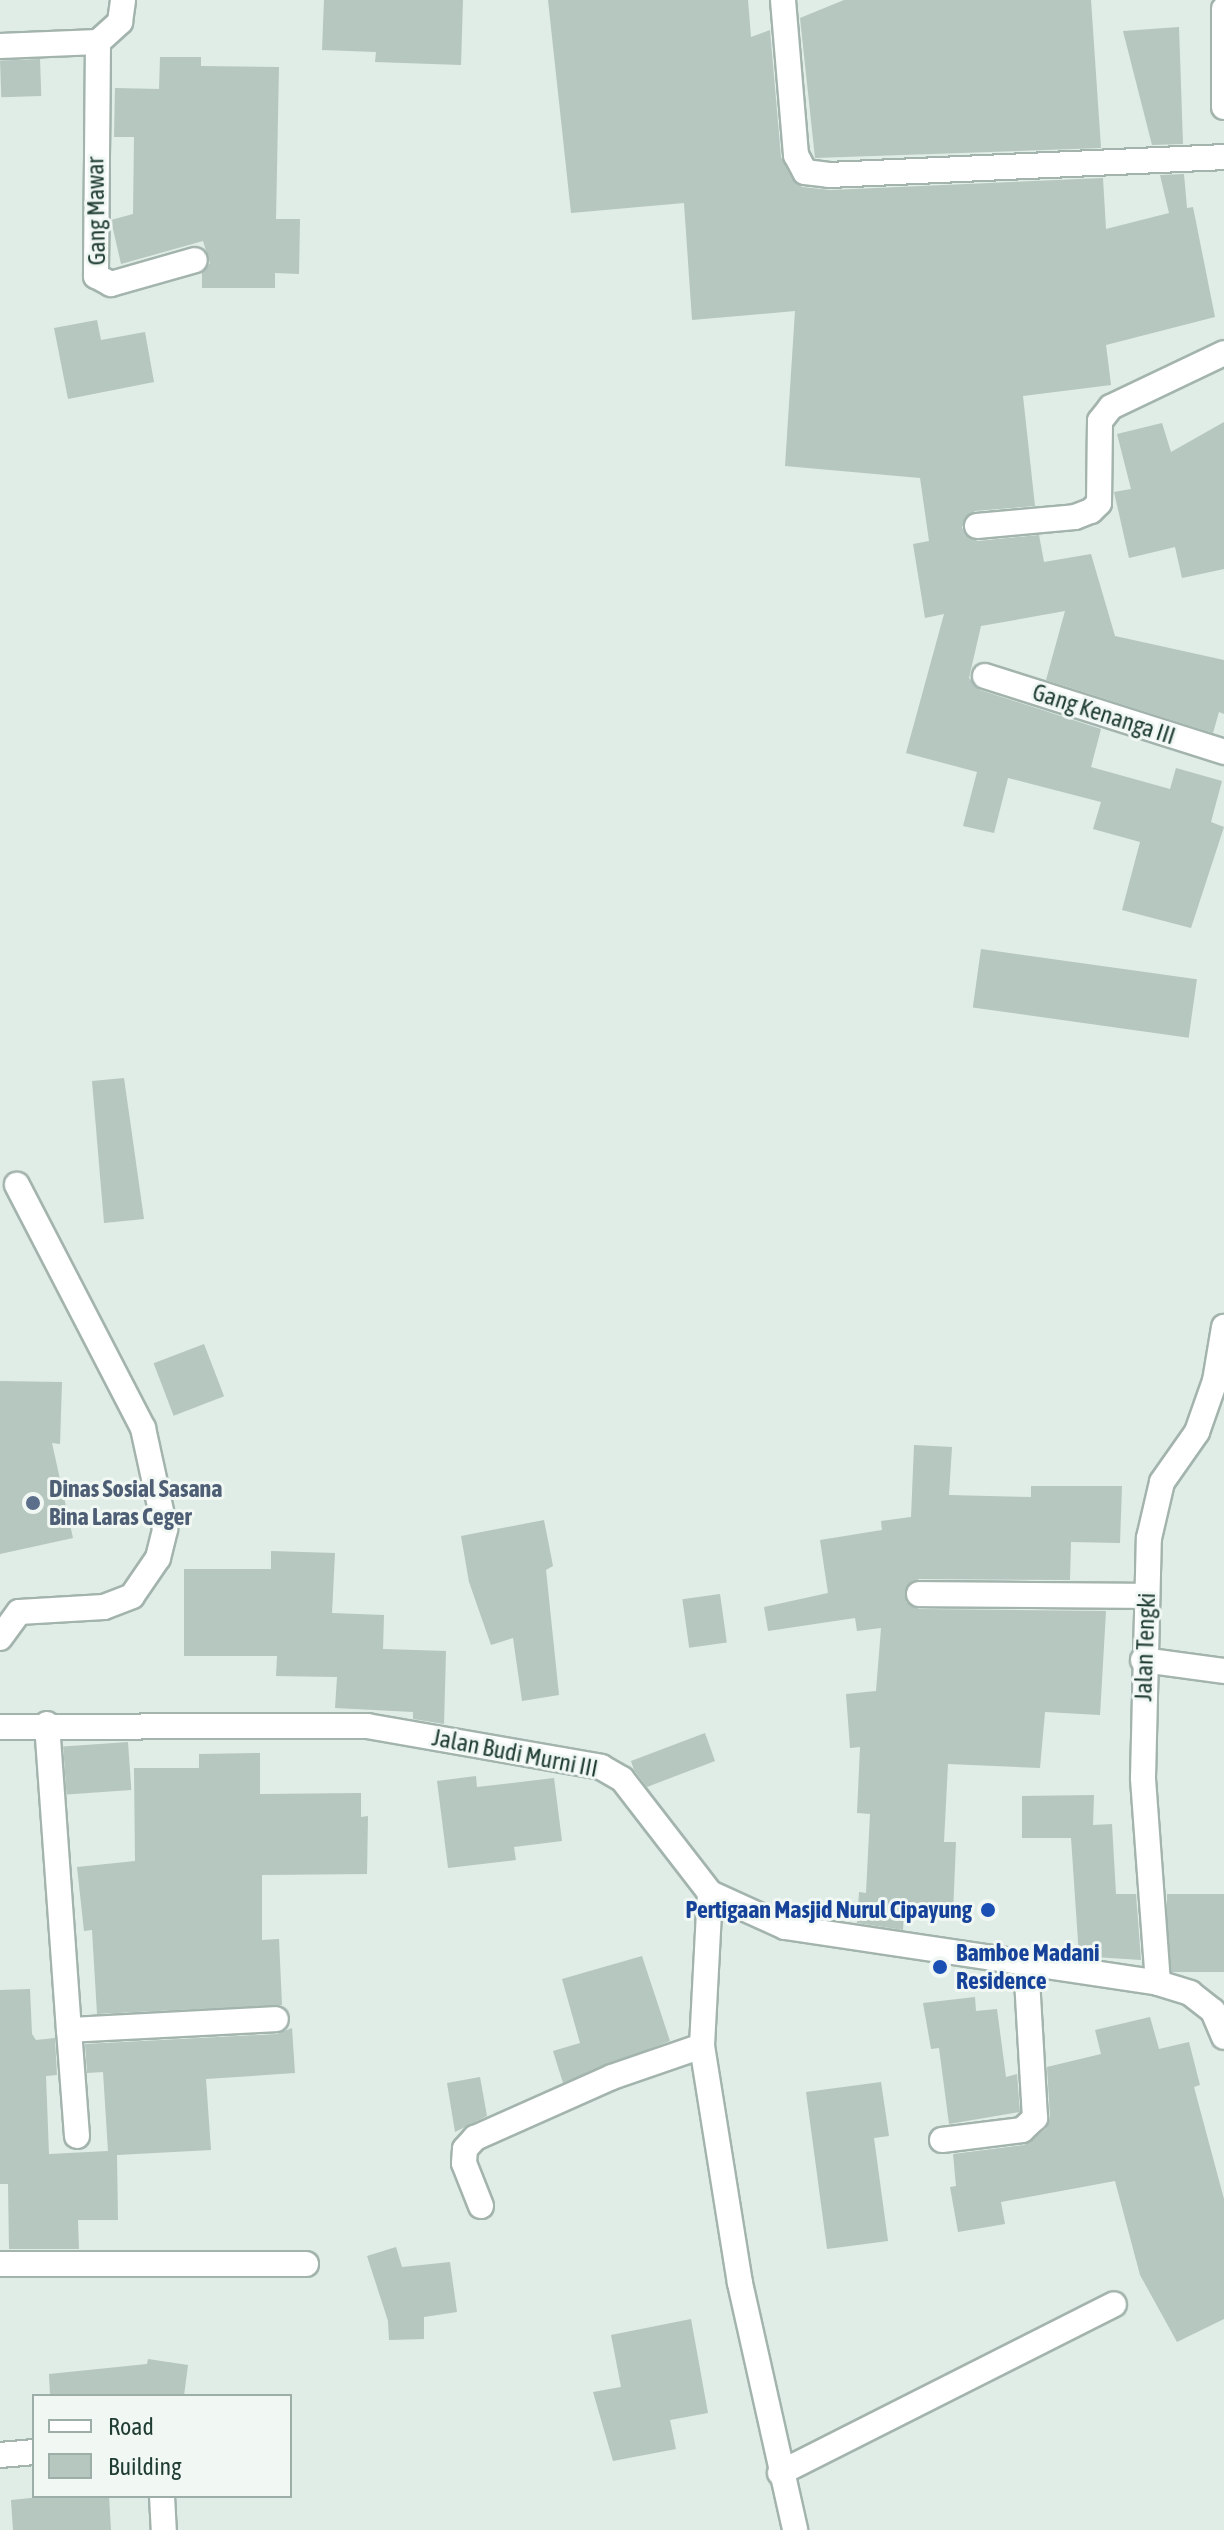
<!DOCTYPE html>
<html>
<head>
<meta charset="utf-8">
<style>
  body { margin:0 }
  #map { position:relative; width:1224px; height:2530px; overflow:hidden; background:#e0ece6; font-family:"Asap Condensed",sans-serif }
  div>[style] { position:absolute }
  .building>* { inset:0; background:#b5c7bf; transform-origin:0 0 }
  .roads { filter:drop-shadow(2px 0 #a3b4ad) drop-shadow(-2px 0 #a3b4ad) drop-shadow(0 2px #a3b4ad) drop-shadow(0 -2px #a3b4ad) }
  .minor>* { height:24px; margin:-12px; padding:0 12px; transform-origin:12px; border-radius:12px; background:#fff }
  .dots>* { width:22px; height:22px; translate:-50% -50%; box-sizing:border-box; border:4px solid #f1f8f4; border-radius:50% }
  span { translate:-50% -50%; white-space:nowrap; text-align:center; line-height:1.15; -webkit-text-stroke:6px #f1f8f4; paint-order:stroke }
  .street-label { font-size:24px; color:#203d34 }
  .service-label { font-size:24px; color:#4e5e75; font-weight:700 }
  .left { translate:0 -50%; text-align:left }
  .transit-label { font-size:24px; color:#164399; font-weight:700 }
  .right { translate:-100% -50%; text-align:right }
  .legend { position:absolute; left:32px; top:2394px; width:260px; height:104px; box-sizing:border-box; background:#f1f8f4; border:2px solid #9dada7; margin:0; padding:10px 14px; list-style:none; font-size:24px; color:#203d34 }
  .legend li { display:flex; align-items:center; gap:16px; height:40px }
  .legend b { width:40px; border:2px solid #9dada7 }
</style>
</head>
<body>
<div id="map">
  <div class="building">
    <div style="clip-path:polygon(324px 0,463px 0,461px 65px,375px 62px,376px 52px,322px 50px)"></div>
    <div style="clip-path:polygon(548px 0,748px 0,751px 37px,770px 30px,781px 157px,792px 179px,802px 187px,830px 190px,1103px 178px,1106px 229px,1169px 213px,1160px 175px,1184px 174px,1187px 208px,1193px 207px,1215px 317px,1106px 345px,1111px 385px,1023px 396px,1035px 506px,975px 511px,962px 527px,965px 535px,978px 541px,1039px 535px,1044px 562px,1091px 554px,1115px 636px,1224px 660px,1224px 714px,1219px 712px,1213px 733px,1046px 680px,1065px 611px,981px 626px,969px 678px,980px 690px,1101px 729px,1091px 767px,1170px 789px,1176px 768px,1222px 781px,1211px 822px,1224px 827px,1191px 928px,1122px 910px,1140px 842px,1093px 829px,1101px 802px,1008px 778px,994px 833px,963px 826px,977px 772px,906px 753px,944px 614px,925px 618px,913px 544px,929px 541px,920px 478px,785px 466px,795px 311px,692px 320px,684px 203px,571px 213px)"></div>
    <div style="clip-path:polygon(844px 0,1091px 0,1101px 148px,815px 158px,800px 18px)"></div>
    <div style="clip-path:polygon(1179px 27px,1183px 144px,1152px 145px,1123px 31px)"></div>
    <div style="clip-path:polygon(160px 57px,201px 57px,201px 66px,279px 67px,276px 219px,300px 219px,299px 274px,275px 273px,275px 288px,202px 288px,202px 273px,210px 263px,203px 241px,121px 264px,111px 220px,133px 214px,134px 137px,114px 137px,115px 88px,159px 89px)"></div>
    <div style="left:40px;top:59px;width:37px;height:40px;rotate:88deg"></div>
    <div style="clip-path:polygon(97px 320px,101px 340px,145px 332px,154px 382px,68px 399px,54px 328px)"></div>
    <div style="clip-path:polygon(1224px 422px,1224px 569px,1182px 578px,1175px 547px,1129px 558px,1114px 492px,1131px 489px,1117px 434px,1162px 423px,1171px 452px)"></div>
    <div style="left:981px;top:949px;width:218px;height:59px;rotate:8deg"></div>
    <div style="clip-path:polygon(124px 1078px,144px 1219px,104px 1223px,92px 1081px)"></div>
    <div style="left:204px;top:1344px;width:56px;height:54px;rotate:69deg"></div>
    <div style="clip-path:polygon(0 1381px,62px 1382px,60px 1444px,52px 1443px,73px 1538px,0 1554px)"></div>
    <div style="clip-path:polygon(914px 1445px,952px 1447px,949px 1495px,1031px 1497px,1031px 1486px,1122px 1486px,1120px 1543px,1071px 1542px,1070px 1580px,919px 1579px,906px 1587px,906px 1602px,919px 1609px,1106px 1611px,1100px 1715px,1045px 1712px,1040px 1768px,948px 1764px,944px 1842px,956px 1842px,953px 1914px,904px 1912px,903px 1930px,857px 1923px,859px 1892px,866px 1893px,870px 1814px,857px 1813px,860px 1747px,850px 1748px,846px 1694px,876px 1691px,881px 1628px,857px 1631px,855px 1618px,768px 1631px,764px 1607px,828px 1593px,820px 1540px,882px 1530px,881px 1521px,911px 1517px)"></div>
    <div style="clip-path:polygon(544px 1520px,553px 1566px,546px 1570px,559px 1695px,522px 1701px,513px 1638px,491px 1645px,469px 1582px,461px 1536px)"></div>
    <div style="clip-path:polygon(271px 1551px,335px 1553px,332px 1613px,384px 1615px,383px 1649px,446px 1651px,444px 1724px,413px 1719px,413px 1712px,335px 1708px,337px 1677px,276px 1676px,277px 1656px,184px 1656px,184px 1569px,271px 1569px)"></div>
    <div style="left:720px;top:1594px;width:49px;height:38px;rotate:82deg"></div>
    <div style="clip-path:polygon(705px 1733px,715px 1761px,647px 1787px,634px 1770px,631px 1761px)"></div>
    <div style="left:128px;top:1742px;width:48px;height:65px;rotate:86deg"></div>
    <div style="clip-path:polygon(260px 1753px,260px 1794px,361px 1793px,361px 1817px,368px 1816px,367px 1874px,262px 1875px,262px 1940px,279px 1939px,282px 2005px,97px 2014px,92px 1930px,84px 1931px,77px 1867px,135px 1861px,134px 1768px,199px 1768px,199px 1754px)"></div>
    <div style="clip-path:polygon(476px 1776px,477px 1787px,554px 1778px,562px 1841px,514px 1847px,516px 1860px,448px 1868px,437px 1781px)"></div>
    <div style="clip-path:polygon(1094px 1795px,1093px 1825px,1112px 1824px,1116px 1894px,1136px 1894px,1141px 1960px,1079px 1956px,1071px 1838px,1022px 1838px,1022px 1796px)"></div>
    <div style="left:1167px;top:1894px;width:57px;height:78px"></div>
    <div style="clip-path:polygon(642px 1956px,670px 2041px,563px 2083px,553px 2051px,580px 2043px,562px 1979px)"></div>
    <div style="clip-path:polygon(30px 1989px,32px 2034px,36px 2040px,55px 2038px,57px 2075px,46px 2076px,49px 2154px,108px 2151px,103px 2072px,87px 2073px,85px 2044px,277px 2034px,292px 2028px,295px 2073px,206px 2079px,211px 2150px,117px 2155px,118px 2220px,78px 2220px,79px 2249px,9px 2249px,8px 2184px,0 2184px,0 1990px)"></div>
    <div style="clip-path:polygon(975px 1997px,976px 2011px,997px 2009px,1006px 2077px,1017px 2074px,1020px 2112px,949px 2124px,939px 2048px,931px 2049px,923px 2003px)"></div>
    <div style="clip-path:polygon(1150px 2017px,1159px 2049px,1189px 2042px,1200px 2085px,1194px 2087px,1224px 2199px,1224px 2319px,1177px 2342px,1140px 2275px,1115px 2181px,1001px 2202px,1005px 2224px,958px 2232px,950px 2187px,956px 2186px,953px 2154px,1024px 2145px,1046px 2129px,1050px 2117px,1047px 2067px,1101px 2054px,1095px 2030px)"></div>
    <div style="clip-path:polygon(480px 2077px,487px 2116px,455px 2132px,447px 2083px)"></div>
    <div style="clip-path:polygon(881px 2082px,889px 2136px,874px 2138px,888px 2241px,827px 2249px,806px 2092px)"></div>
    <div style="clip-path:polygon(396px 2247px,402px 2267px,450px 2262px,457px 2312px,424px 2317px,424px 2339px,389px 2340px,388px 2321px,367px 2256px)"></div>
    <div style="clip-path:polygon(691px 2319px,708px 2413px,670px 2420px,676px 2449px,613px 2461px,593px 2392px,621px 2387px,611px 2335px)"></div>
    <div style="clip-path:polygon(148px 2359px,188px 2365px,184px 2396px,50px 2396px,49px 2374px,147px 2364px)"></div>
    <div style="clip-path:polygon(51px 2496px,109px 2496px,111px 2530px,13px 2530px,11px 2500px)"></div>
  </div>
  <div class="roads">
    <div class="minor">
      <div style="left:783px;top:0;width:156px;rotate:85.2deg"></div>
      <div style="left:796px;top:155px;width:19px;rotate:62deg"></div>
      <div style="left:805px;top:172px;width:24px;rotate:7deg"></div>
      <div style="left:829px;top:175px;width:395px;rotate:-2.6deg"></div>
      <div style="left:1224px;top:9px;width:98px;rotate:90deg"></div>
      <div style="left:98px;top:42px;width:234px;rotate:90.5deg"></div>
      <div style="left:96px;top:276px;width:17px;rotate:28deg"></div>
      <div style="left:111px;top:284px;width:87px;rotate:-15.9deg"></div>
      <div style="left:0;top:46px;width:98px;rotate:-2.3deg"></div>
      <div style="left:98px;top:42px;width:30px;rotate:-42deg"></div>
      <div style="left:120px;top:22px;width:22px;rotate:-82deg"></div>
      <div style="left:977px;top:526px;width:98px;rotate:-5.2deg"></div>
      <div style="left:1075px;top:517px;width:17px;rotate:-21deg"></div>
      <div style="left:1091px;top:511px;width:11px;rotate:-45deg"></div>
      <div style="left:1099px;top:503px;width:82px;rotate:-89.3deg"></div>
      <div style="left:1100px;top:421px;width:18px;rotate:-52deg"></div>
      <div style="left:1111px;top:407px;width:125px;rotate:-25.5deg"></div>
      <div style="left:985px;top:676px;width:251px;rotate:17.6deg"></div>
      <div style="left:919px;top:1594px;width:227px;rotate:0.5deg"></div>
      <div style="left:0;top:1638px;width:32px;rotate:-54deg"></div>
      <div style="left:19px;top:1612px;width:85px;rotate:-3.4deg"></div>
      <div style="left:104px;top:1607px;width:30px;rotate:-21deg"></div>
      <div style="left:132px;top:1596px;width:46px;rotate:-55.6deg"></div>
      <div style="left:158px;top:1558px;width:30px;rotate:-76deg"></div>
      <div style="left:165px;top:1529px;width:103px;rotate:-102.3deg"></div>
      <div style="left:143px;top:1428px;width:274px;rotate:-117.4deg"></div>
      <div style="left:1143px;top:1660px;width:82px;rotate:7.7deg"></div>
      <div style="left:47px;top:1724px;width:307px;rotate:85.9deg"></div>
      <div style="left:0;top:1727px;width:367px;rotate:-0.2deg"></div>
      <div style="left:367px;top:1726px;width:238px;rotate:9.9deg"></div>
      <div style="left:601px;top:1767px;width:24px;rotate:30deg"></div>
      <div style="left:622px;top:1779px;width:144px;rotate:52.3deg"></div>
      <div style="left:710px;top:1893px;width:82px;rotate:24.4deg"></div>
      <div style="left:785px;top:1927px;width:377px;rotate:8.5deg"></div>
      <div style="left:1158px;top:1983px;width:34px;rotate:17deg"></div>
      <div style="left:1190px;top:1993px;width:29px;rotate:38deg"></div>
      <div style="left:1213px;top:2011px;width:28px;rotate:67deg"></div>
      <div style="left:710px;top:1893px;width:153px;rotate:93deg"></div>
      <div style="left:702px;top:2046px;width:240px;rotate:80.9deg"></div>
      <div style="left:740px;top:2283px;width:253px;rotate:77.4deg"></div>
      <div style="left:1158px;top:1983px;width:206px;rotate:-94.2deg"></div>
      <div style="left:1143px;top:1778px;width:240px;rotate:-88.6deg"></div>
      <div style="left:1149px;top:1538px;width:57px;rotate:-76.9deg"></div>
      <div style="left:1162px;top:1482px;width:61px;rotate:-55deg"></div>
      <div style="left:1197px;top:1432px;width:54px;rotate:-70.6deg"></div>
      <div style="left:1215px;top:1381px;width:55px;rotate:-80.5deg"></div>
      <div style="left:77px;top:2136px;width:106px;rotate:-94.3deg"></div>
      <div style="left:69px;top:2030px;width:207px;rotate:-3deg"></div>
      <div style="left:942px;top:2140px;width:81px;rotate:-7.1deg"></div>
      <div style="left:1022px;top:2130px;width:18px;rotate:-43deg"></div>
      <div style="left:1035px;top:2118px;width:154px;rotate:-93.3deg"></div>
      <div style="left:481px;top:2206px;width:46px;rotate:-111.6deg"></div>
      <div style="left:464px;top:2163px;width:14px;rotate:-86deg"></div>
      <div style="left:465px;top:2149px;width:15px;rotate:-48deg"></div>
      <div style="left:475px;top:2138px;width:150px;rotate:-24deg"></div>
      <div style="left:612px;top:2077px;width:95px;rotate:-19deg"></div>
      <div style="left:0;top:2264px;width:306px"></div>
      <div style="left:0;top:2455px;width:34px;rotate:-5deg"></div>
      <div style="left:780px;top:2473px;width:374px;rotate:-26.8deg"></div>
      <div style="left:162px;top:2496px;width:34px;rotate:87deg"></div>
    </div>
  </div>
  <div class="dots">
    <div style="left:33px;top:1503px;background:#5c6f8a"></div>
    <div style="left:988px;top:1910px;background:#1a4fb4"></div>
    <div style="left:940px;top:1967px;background:#1a4fb4"></div>
  </div>
  <div class="street-label">
    <span style="left:96px;top:211px;rotate:-91deg">Gang Mawar</span>
    <span style="left:1104px;top:714px;rotate:18deg">Gang Kenanga III</span>
    <span style="left:1145px;top:1647px;rotate:-88deg">Jalan Tengki</span>
    <span style="left:515px;top:1753px;rotate:11deg">Jalan Budi Murni III</span>
  </div>
  <div class="service-label">
    <span class="left" style="left:49px;top:1503px">Dinas Sosial Sasana<br>Bina Laras Ceger</span>
  </div>
  <div class="transit-label">
    <span class="right" style="left:972px;top:1910px">Pertigaan Masjid Nurul Cipayung</span>
    <span class="left" style="left:956px;top:1967px">Bamboe Madani<br>Residence</span>
  </div>
  <ul class="legend">
  <li><b style="height:10px;background:#fff"></b>Road</li>
  <li><b style="height:22px;background:#b5c7bf"></b>Building</li>
  </ul>
</div>
</body>
</html>
